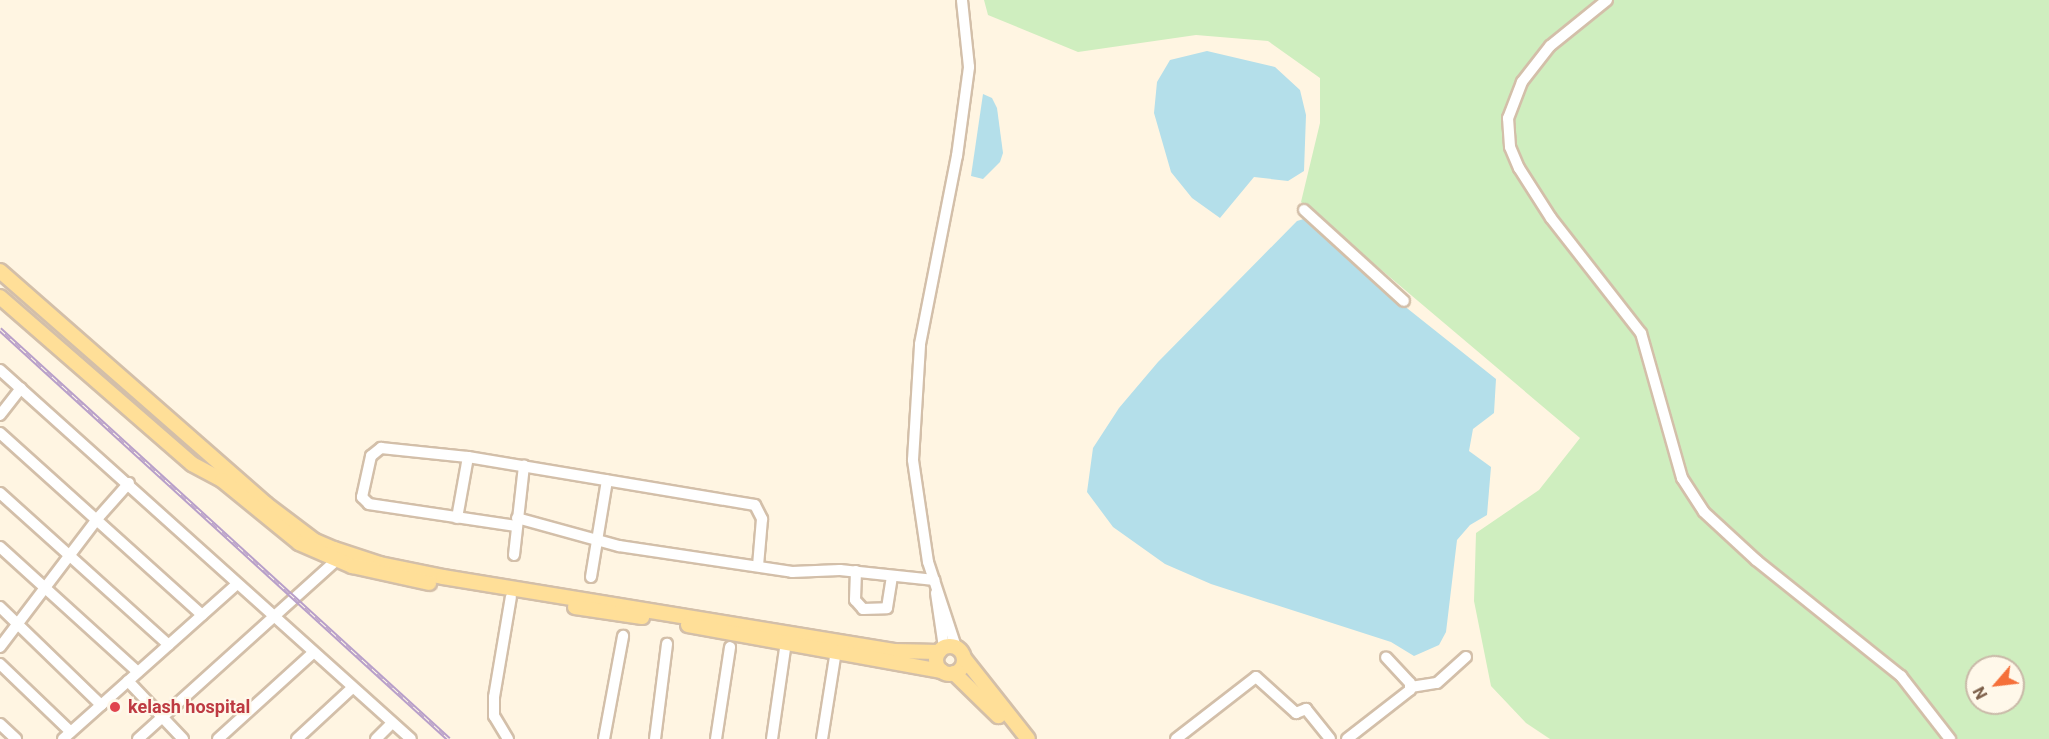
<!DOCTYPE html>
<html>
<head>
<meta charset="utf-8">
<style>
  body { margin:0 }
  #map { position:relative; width:2049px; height:739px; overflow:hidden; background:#fff5e2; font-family:Roboto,sans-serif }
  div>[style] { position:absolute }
  .green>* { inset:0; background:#cfeebf }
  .water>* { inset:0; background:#b4dfea }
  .roads { filter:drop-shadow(2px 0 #d3bfa9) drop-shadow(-2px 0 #d3bfa9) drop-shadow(0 2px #d3bfa9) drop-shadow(0 -2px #d3bfa9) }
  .minor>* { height:10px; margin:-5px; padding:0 5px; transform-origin:5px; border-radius:5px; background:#fff }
  .major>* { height:14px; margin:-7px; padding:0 7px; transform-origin:7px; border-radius:7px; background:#ffdf98 }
  .major>.ring { margin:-7px; padding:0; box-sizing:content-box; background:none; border:14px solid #ffdf98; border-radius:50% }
  .rail>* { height:4.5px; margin-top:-2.25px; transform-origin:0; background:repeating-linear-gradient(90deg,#fff8ea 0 7px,#b89fc9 0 14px); box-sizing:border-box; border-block:2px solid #b89fc9 }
  .dots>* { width:16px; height:16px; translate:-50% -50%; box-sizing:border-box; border:3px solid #fff8ea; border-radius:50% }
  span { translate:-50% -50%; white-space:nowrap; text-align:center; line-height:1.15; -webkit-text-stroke:4.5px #fff8ea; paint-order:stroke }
  .health-label { font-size:18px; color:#be3a42; font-weight:700 }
  .left { translate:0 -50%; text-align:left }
  .north { position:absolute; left:1965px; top:655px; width:60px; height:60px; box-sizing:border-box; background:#fff8ea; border:2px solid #c9b9a8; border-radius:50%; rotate:242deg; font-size:16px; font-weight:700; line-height:24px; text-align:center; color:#795b45 }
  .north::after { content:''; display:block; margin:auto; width:21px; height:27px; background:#f5703a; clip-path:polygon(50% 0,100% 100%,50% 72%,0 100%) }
</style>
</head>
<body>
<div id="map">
  <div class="green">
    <div style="clip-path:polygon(evenodd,984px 0,2049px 0,2049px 739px,1550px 739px,1526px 723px,1491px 686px,1474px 601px,1476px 533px,1539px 490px,1580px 438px,1301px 202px,1320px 123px,1320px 78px,1268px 41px,1196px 35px,1078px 52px,988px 15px,984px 0,1977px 667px,2013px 667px,2013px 703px,1977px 703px,1977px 667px)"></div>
  </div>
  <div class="water">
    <div style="clip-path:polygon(1207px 51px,1275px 67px,1300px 90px,1306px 115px,1304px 171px,1288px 181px,1254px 177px,1220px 218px,1192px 198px,1171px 172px,1154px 113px,1157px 82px,1170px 60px)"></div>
    <div style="clip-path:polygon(983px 94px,992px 98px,997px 108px,1003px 153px,1000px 162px,983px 179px,971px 176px)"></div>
    <div style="clip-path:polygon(1307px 218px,1398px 301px,1496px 379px,1494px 413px,1473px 429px,1469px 451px,1491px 467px,1487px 515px,1470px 525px,1457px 540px,1446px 632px,1439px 645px,1414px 656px,1391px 642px,1211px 584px,1165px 564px,1113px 527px,1087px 492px,1093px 448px,1119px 408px,1158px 362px,1297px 221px)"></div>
  </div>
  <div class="roads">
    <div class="minor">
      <div style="left:1607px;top:0;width:73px;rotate:141.1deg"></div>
      <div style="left:1550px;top:46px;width:46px;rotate:127.9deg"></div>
      <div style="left:1522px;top:82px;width:39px;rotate:111deg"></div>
      <div style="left:1508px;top:118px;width:29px;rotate:86deg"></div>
      <div style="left:1510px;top:147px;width:23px;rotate:67deg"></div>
      <div style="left:1519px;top:168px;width:59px;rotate:57.4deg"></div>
      <div style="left:1551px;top:218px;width:146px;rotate:52deg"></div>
      <div style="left:1641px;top:333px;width:151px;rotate:74.2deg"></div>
      <div style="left:1682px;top:478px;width:40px;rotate:57.1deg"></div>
      <div style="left:1704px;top:512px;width:71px;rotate:42.7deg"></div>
      <div style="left:1756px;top:560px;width:186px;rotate:38.7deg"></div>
      <div style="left:1901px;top:676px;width:80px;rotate:52.1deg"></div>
      <div style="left:1304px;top:210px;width:135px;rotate:42.3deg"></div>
      <div style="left:0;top:370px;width:552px;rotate:41.92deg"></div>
      <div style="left:0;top:415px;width:34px;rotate:-52deg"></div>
      <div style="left:0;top:433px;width:272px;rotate:42deg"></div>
      <div style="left:0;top:493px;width:227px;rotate:42deg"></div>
      <div style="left:457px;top:518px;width:62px;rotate:-79.8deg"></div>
      <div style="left:517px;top:518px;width:106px;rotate:15.4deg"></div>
      <div style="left:619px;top:546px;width:175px;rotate:8.5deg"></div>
      <div style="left:792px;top:572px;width:48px;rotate:-2.4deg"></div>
      <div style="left:840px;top:570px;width:95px;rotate:6.1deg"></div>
      <div style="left:516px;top:526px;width:149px;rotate:-171.5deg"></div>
      <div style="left:369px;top:504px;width:10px;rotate:-135deg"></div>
      <div style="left:362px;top:497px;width:42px;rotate:-77.6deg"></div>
      <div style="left:371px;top:456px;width:13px;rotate:-39deg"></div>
      <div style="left:381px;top:448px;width:87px;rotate:5.9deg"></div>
      <div style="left:468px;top:457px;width:291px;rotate:9.5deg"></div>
      <div style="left:755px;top:505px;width:16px;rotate:63deg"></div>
      <div style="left:762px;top:519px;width:47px;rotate:94.9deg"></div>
      <div style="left:0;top:547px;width:186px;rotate:42.2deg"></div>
      <div style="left:514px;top:555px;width:90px;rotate:-83.6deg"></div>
      <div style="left:856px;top:571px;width:29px;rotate:92deg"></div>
      <div style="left:855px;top:600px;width:12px;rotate:48deg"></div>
      <div style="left:863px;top:609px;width:24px;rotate:-2deg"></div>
      <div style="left:887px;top:608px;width:31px;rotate:-81deg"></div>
      <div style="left:591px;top:577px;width:98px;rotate:-80.6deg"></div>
      <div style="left:936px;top:593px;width:55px;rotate:81.6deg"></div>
      <div style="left:0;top:607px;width:141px;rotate:44.1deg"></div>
      <div style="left:0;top:647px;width:161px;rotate:-52.8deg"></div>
      <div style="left:97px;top:519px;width:48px;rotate:-48.4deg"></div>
      <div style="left:956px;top:647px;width:89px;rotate:-108.2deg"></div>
      <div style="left:928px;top:562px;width:103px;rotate:-98.4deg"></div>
      <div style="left:913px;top:460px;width:116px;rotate:-86.5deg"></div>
      <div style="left:920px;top:344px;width:192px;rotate:-78.9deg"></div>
      <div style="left:957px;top:156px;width:90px;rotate:-82.3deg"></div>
      <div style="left:969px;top:67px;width:67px;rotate:-96deg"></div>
      <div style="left:0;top:664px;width:98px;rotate:43.8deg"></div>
      <div style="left:128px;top:681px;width:80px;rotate:46.5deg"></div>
      <div style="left:1411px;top:687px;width:26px;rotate:-9deg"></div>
      <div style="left:1437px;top:683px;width:39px;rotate:-42deg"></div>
      <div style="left:0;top:724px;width:22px;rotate:43deg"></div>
      <div style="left:63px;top:739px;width:233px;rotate:-41.7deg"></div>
      <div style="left:138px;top:739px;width:273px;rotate:-42deg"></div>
      <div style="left:218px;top:739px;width:128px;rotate:-42.2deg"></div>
      <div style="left:297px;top:739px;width:74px;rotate:-42.8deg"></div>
      <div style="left:376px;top:739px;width:23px;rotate:-45deg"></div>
      <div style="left:508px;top:739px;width:27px;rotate:-121deg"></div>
      <div style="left:494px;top:716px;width:19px;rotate:-90deg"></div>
      <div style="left:494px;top:697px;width:101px;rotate:-80.4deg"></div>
      <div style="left:604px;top:739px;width:105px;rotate:-79.5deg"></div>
      <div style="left:655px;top:739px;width:96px;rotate:-82.8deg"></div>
      <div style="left:716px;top:739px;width:93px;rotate:-81.3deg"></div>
      <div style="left:772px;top:739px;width:105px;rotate:-81.8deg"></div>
      <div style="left:822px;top:739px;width:89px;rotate:-81deg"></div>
      <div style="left:1176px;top:739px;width:101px;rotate:-37.8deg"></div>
      <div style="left:1256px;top:677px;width:54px;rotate:42deg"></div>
      <div style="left:1296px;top:713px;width:11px;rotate:-22deg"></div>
      <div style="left:1306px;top:709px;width:38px;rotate:51deg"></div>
      <div style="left:1347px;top:739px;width:80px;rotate:-37.9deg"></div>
      <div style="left:1410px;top:690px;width:7px;rotate:-90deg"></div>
      <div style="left:1410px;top:683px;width:35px;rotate:-133deg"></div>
    </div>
    <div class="major">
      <div style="left:0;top:271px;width:354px;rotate:41.2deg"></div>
      <div style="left:266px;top:504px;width:61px;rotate:37.1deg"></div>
      <div style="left:315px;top:541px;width:21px;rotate:23deg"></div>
      <div style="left:334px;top:549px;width:48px;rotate:18.1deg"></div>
      <div style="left:380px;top:564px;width:64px;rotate:11.7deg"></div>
      <div style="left:443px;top:577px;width:457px;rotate:9.3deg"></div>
      <div style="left:894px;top:651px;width:45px;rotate:1.3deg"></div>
      <div style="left:0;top:297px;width:254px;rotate:41deg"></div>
      <div style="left:192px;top:464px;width:34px;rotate:28deg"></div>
      <div style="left:222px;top:480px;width:99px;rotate:39.3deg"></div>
      <div style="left:299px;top:543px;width:58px;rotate:23.5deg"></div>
      <div style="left:352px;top:566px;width:79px;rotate:12.4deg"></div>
      <div style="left:575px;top:607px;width:68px;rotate:8.5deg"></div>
      <div style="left:688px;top:625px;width:258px;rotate:10.3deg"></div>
      <div class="ring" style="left:936px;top:646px;width:14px;height:14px"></div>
      <div style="left:964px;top:658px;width:103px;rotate:51.7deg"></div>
      <div style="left:954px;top:673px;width:62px;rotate:44.3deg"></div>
    </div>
  </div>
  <div class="rail">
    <div style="left:0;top:329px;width:608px;rotate:42.4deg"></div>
  </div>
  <div class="dots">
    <div style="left:115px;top:707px;background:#e0444e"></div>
  </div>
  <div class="health-label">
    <span class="left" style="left:128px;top:707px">kelash hospital</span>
  </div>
  <div class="north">N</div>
</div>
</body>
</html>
